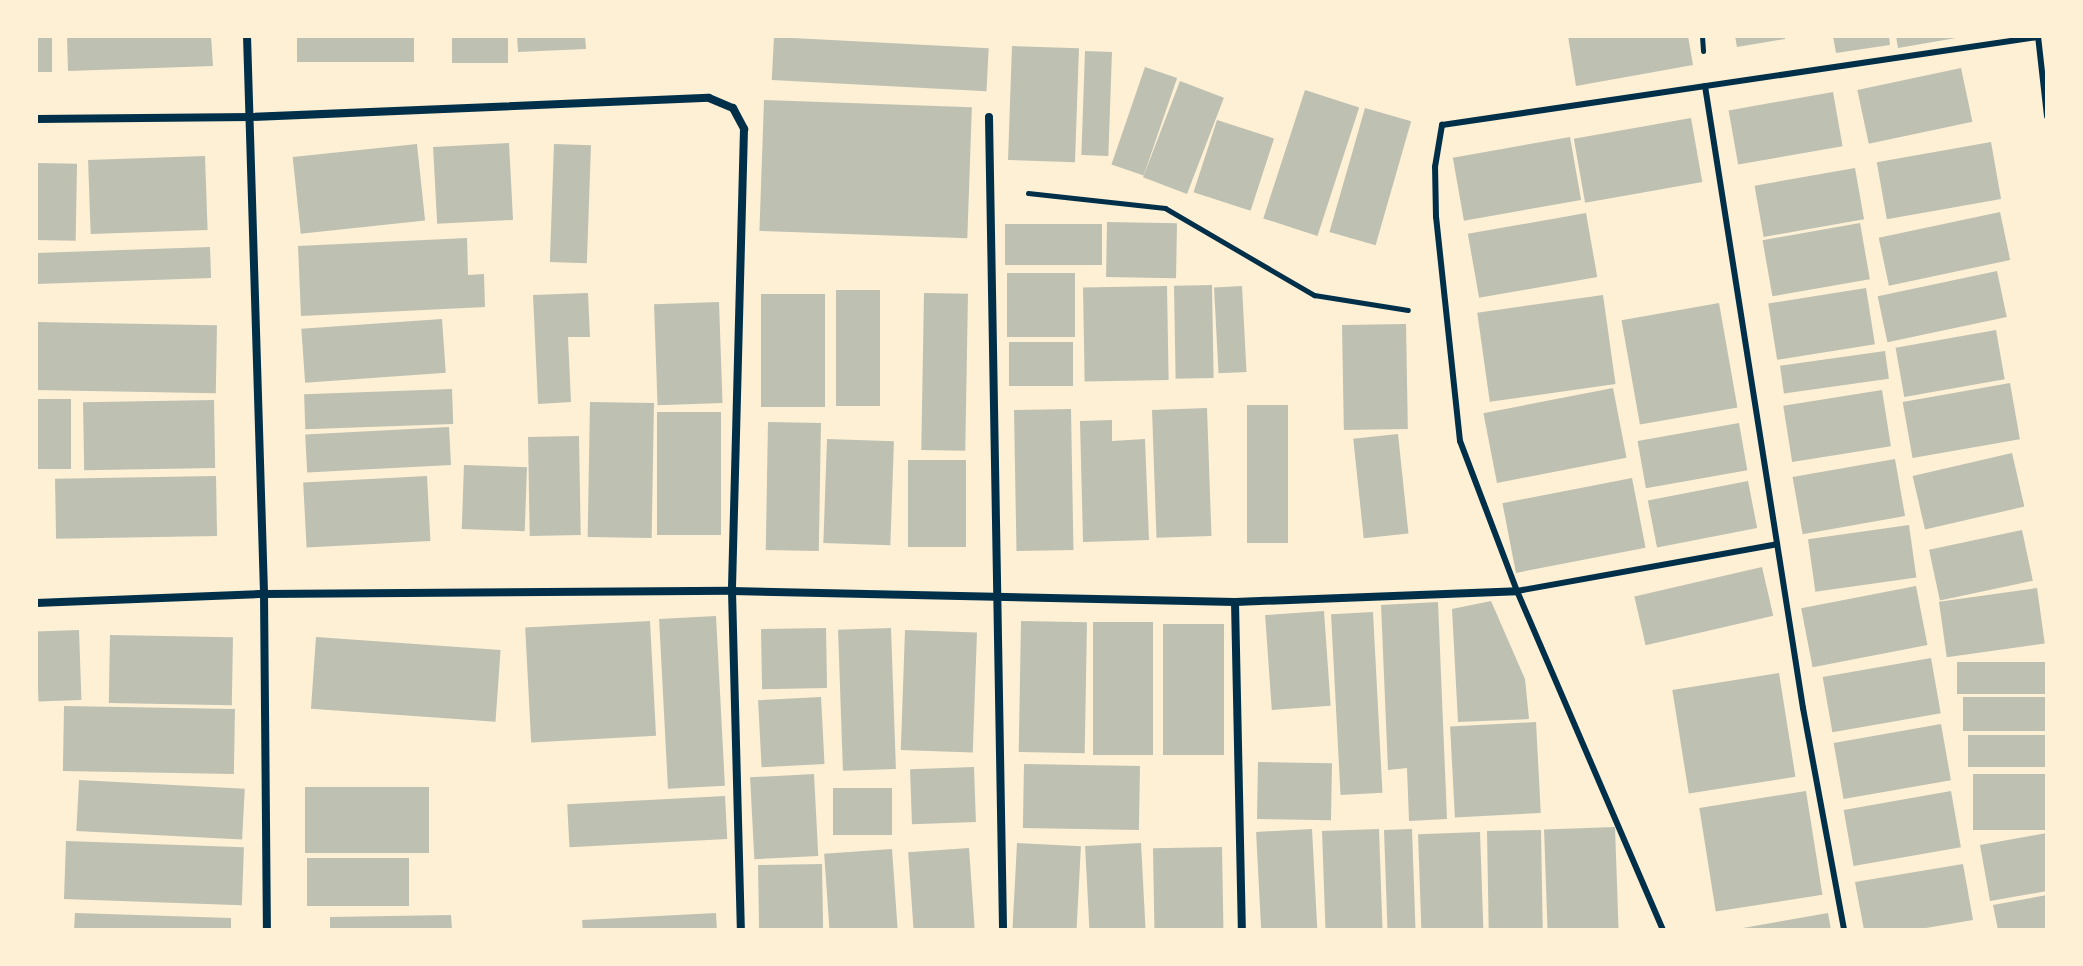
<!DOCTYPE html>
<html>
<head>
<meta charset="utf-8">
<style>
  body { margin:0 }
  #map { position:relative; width:2083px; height:966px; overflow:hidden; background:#fdf0d5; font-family:"Fira Sans Condensed",sans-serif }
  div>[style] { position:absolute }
  .building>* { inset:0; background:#bec0b2; transform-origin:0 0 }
  .path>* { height:5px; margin:-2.5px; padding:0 2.5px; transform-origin:2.5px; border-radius:2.5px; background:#003049 }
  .service>* { height:6px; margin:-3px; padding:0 3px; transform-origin:3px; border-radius:3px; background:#003049 }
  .minor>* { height:8px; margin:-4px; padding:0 4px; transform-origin:4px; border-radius:4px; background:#003049 }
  span { translate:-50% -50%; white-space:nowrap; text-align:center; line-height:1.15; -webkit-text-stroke:8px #fdf0d5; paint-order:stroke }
  .frame { position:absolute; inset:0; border:38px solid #fdf0d5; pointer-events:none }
</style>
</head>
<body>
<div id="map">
  <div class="building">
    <div style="left:36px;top:36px;width:16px;height:36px"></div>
    <div style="clip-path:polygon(67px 36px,211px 36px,213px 66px,68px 71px)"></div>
    <div style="left:297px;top:36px;width:117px;height:26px"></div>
    <div style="left:452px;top:36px;width:56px;height:27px"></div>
    <div style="clip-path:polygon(517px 36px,585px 36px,586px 49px,518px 52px)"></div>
    <div style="clip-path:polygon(1568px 36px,1688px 36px,1693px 65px,1576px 86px)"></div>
    <div style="clip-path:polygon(1735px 36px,1785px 36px,1785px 39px,1737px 47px)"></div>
    <div style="clip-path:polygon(1833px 36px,1889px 36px,1890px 45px,1836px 53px)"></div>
    <div style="clip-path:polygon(1896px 36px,1956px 36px,1956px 38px,1898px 48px)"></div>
    <div style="left:774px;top:37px;width:215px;height:43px;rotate:3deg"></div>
    <div style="left:1012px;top:46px;width:67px;height:114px;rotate:2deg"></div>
    <div style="left:1085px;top:51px;width:27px;height:104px;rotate:2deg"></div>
    <div style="left:1145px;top:67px;width:34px;height:103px;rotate:19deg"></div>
    <div style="left:1961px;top:68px;width:55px;height:106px;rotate:78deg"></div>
    <div style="left:1180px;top:81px;width:47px;height:103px;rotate:21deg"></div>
    <div style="left:1305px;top:90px;width:57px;height:135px;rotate:18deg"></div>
    <div style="left:1833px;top:92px;width:55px;height:106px;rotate:80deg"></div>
    <div style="left:764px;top:100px;width:208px;height:131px;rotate:2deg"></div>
    <div style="left:1365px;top:108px;width:48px;height:129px;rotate:16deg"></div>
    <div style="left:1691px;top:118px;width:65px;height:119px;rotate:80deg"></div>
    <div style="left:1217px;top:120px;width:60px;height:76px;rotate:18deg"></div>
    <div style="left:1570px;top:137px;width:64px;height:119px;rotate:80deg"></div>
    <div style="left:1991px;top:142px;width:58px;height:116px;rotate:80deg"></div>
    <div style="left:509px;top:143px;width:77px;height:76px;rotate:87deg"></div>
    <div style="left:417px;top:144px;width:77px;height:125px;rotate:84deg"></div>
    <div style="left:554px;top:144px;width:37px;height:118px;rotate:2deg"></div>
    <div style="left:205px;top:156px;width:74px;height:117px;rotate:88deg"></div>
    <div style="left:36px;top:163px;width:41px;height:77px;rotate:1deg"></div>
    <div style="left:1855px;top:168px;width:52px;height:102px;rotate:80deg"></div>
    <div style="left:2000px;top:212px;width:49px;height:124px;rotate:78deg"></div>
    <div style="left:1586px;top:213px;width:65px;height:120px;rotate:80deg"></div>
    <div style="left:1107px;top:222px;width:70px;height:55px;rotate:1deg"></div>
    <div style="left:1860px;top:223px;width:57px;height:99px;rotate:80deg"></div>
    <div style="left:1102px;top:224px;width:41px;height:97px;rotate:90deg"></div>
    <div style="clip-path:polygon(467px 238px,468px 275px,484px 274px,485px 307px,301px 316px,298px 246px)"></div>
    <div style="left:210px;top:247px;width:31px;height:174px;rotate:88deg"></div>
    <div style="left:1997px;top:271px;width:47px;height:122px;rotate:78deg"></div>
    <div style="left:1007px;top:273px;width:68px;height:64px"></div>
    <div style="left:1212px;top:285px;width:93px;height:38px;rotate:89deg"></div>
    <div style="left:1167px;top:286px;width:94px;height:84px;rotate:89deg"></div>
    <div style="left:1242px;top:286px;width:86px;height:28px;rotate:87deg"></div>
    <div style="left:1866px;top:288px;width:57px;height:99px;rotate:81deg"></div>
    <div style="left:836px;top:290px;width:44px;height:116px"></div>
    <div style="clip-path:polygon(588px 293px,590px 337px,568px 337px,571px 402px,538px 404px,533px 295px)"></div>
    <div style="left:924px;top:293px;width:44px;height:157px;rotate:1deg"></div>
    <div style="left:761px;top:294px;width:64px;height:113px"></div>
    <div style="left:1603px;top:295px;width:90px;height:127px;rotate:82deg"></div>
    <div style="left:719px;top:302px;width:101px;height:65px;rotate:88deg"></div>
    <div style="left:1719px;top:303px;width:106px;height:99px;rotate:80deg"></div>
    <div style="left:442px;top:319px;width:54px;height:141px;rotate:86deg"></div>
    <div style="left:36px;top:322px;width:181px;height:68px;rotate:1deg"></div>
    <div style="left:1406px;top:324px;width:105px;height:64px;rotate:89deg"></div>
    <div style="left:1996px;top:330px;width:50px;height:102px;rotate:80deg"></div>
    <div style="left:1009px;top:342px;width:64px;height:44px"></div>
    <div style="left:1885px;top:351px;width:28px;height:106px;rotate:82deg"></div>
    <div style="left:2010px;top:383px;width:57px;height:109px;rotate:80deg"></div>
    <div style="left:1613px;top:388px;width:71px;height:132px;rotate:79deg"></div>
    <div style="left:452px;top:389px;width:35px;height:148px;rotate:88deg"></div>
    <div style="left:1882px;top:390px;width:57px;height:100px;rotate:81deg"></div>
    <div style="left:36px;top:399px;width:35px;height:70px"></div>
    <div style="left:214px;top:400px;width:68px;height:131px;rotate:89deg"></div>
    <div style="left:590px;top:402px;width:64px;height:135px;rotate:1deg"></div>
    <div style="left:1247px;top:405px;width:41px;height:138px"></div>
    <div style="left:1207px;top:408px;width:128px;height:55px;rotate:88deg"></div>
    <div style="left:1071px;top:409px;width:141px;height:57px;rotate:89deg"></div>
    <div style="left:721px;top:412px;width:123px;height:64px;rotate:90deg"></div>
    <div style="clip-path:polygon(1112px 420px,1112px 441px,1145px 439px,1149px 540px,1083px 542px,1080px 421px)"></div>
    <div style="left:768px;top:422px;width:53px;height:128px;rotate:1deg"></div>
    <div style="left:1739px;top:423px;width:48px;height:103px;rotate:80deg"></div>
    <div style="left:449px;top:427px;width:38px;height:144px;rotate:87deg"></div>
    <div style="left:1398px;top:434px;width:100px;height:45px;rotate:84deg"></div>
    <div style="left:579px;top:436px;width:99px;height:51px;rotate:89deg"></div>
    <div style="left:827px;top:439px;width:67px;height:104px;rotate:2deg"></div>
    <div style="left:2012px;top:453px;width:55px;height:102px;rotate:77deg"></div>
    <div style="left:1895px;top:459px;width:58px;height:104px;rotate:80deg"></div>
    <div style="left:908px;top:460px;width:58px;height:87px"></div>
    <div style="left:464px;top:465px;width:63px;height:64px;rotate:2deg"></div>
    <div style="left:216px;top:476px;width:60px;height:161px;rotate:89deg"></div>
    <div style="left:427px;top:476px;width:65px;height:124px;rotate:87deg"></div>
    <div style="left:1632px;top:478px;width:71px;height:132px;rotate:79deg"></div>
    <div style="left:1748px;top:481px;width:48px;height:102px;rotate:79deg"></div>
    <div style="left:1909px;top:525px;width:53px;height:102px;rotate:82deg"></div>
    <div style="left:2022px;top:530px;width:52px;height:95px;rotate:78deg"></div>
    <div style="left:1762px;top:567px;width:50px;height:131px;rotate:77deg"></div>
    <div style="left:1916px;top:586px;width:60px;height:117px;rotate:79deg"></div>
    <div style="left:2037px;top:588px;width:56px;height:99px;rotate:82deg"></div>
    <div style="clip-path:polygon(1491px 601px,1525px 679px,1529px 719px,1458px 722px,1452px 609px)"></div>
    <div style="clip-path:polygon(1438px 602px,1447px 819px,1409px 821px,1407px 768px,1388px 770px,1381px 605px)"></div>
    <div style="left:1324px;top:611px;width:95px;height:59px;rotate:86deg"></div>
    <div style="left:1373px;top:612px;width:181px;height:42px;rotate:87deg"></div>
    <div style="left:716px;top:616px;width:170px;height:57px;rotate:87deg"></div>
    <div style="left:650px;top:621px;width:115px;height:125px;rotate:87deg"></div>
    <div style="left:1021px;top:621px;width:66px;height:131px;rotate:1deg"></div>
    <div style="left:1093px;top:622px;width:60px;height:133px"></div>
    <div style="left:1163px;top:624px;width:61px;height:131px"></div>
    <div style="left:826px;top:628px;width:60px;height:65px;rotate:89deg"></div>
    <div style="left:891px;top:628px;width:141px;height:53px;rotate:88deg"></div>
    <div style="left:79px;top:630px;width:70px;height:43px;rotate:88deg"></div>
    <div style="left:905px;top:630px;width:72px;height:120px;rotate:2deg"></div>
    <div style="left:110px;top:635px;width:123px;height:68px;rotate:1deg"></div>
    <div style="left:316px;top:637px;width:185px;height:72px;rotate:4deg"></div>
    <div style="left:1931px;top:658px;width:56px;height:110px;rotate:80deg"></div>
    <div style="left:2047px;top:662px;width:32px;height:90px;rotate:90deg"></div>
    <div style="left:1779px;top:673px;width:105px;height:108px;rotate:81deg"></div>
    <div style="left:821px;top:697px;width:67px;height:63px;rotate:87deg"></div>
    <div style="left:2047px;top:697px;width:34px;height:84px;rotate:90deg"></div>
    <div style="left:64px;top:706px;width:171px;height:65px;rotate:1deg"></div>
    <div style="left:1536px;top:722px;width:91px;height:86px;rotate:87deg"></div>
    <div style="left:1941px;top:724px;width:57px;height:109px;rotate:80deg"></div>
    <div style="left:2047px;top:735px;width:32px;height:79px;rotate:90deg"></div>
    <div style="left:1258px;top:762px;width:74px;height:57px;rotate:1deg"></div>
    <div style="left:1024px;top:764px;width:116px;height:64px;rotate:1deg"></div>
    <div style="left:974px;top:767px;width:55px;height:64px;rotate:88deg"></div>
    <div style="left:814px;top:774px;width:82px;height:64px;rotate:87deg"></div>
    <div style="left:2047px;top:774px;width:56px;height:74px;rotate:90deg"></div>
    <div style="left:79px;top:780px;width:166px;height:51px;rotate:3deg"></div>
    <div style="left:305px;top:787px;width:124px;height:66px"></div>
    <div style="left:892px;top:788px;width:47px;height:59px;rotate:90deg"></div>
    <div style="left:1806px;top:791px;width:105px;height:108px;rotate:81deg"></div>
    <div style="left:1951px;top:791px;width:57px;height:109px;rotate:80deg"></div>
    <div style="left:725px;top:796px;width:43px;height:158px;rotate:87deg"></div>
    <div style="left:1615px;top:827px;width:103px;height:71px;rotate:88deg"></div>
    <div style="left:1312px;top:829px;width:101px;height:56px;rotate:87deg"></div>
    <div style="left:1379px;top:829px;width:101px;height:57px;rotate:88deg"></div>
    <div style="left:1412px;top:829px;width:101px;height:28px;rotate:88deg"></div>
    <div style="left:1541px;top:830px;width:100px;height:54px;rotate:89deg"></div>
    <div style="left:1480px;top:832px;width:98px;height:62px;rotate:88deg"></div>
    <div style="clip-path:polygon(2047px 833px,2047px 891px,1990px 901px,1980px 845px)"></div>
    <div style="left:66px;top:841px;width:178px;height:58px;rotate:2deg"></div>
    <div style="left:1017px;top:843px;width:64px;height:87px;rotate:3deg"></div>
    <div style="left:1141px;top:843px;width:87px;height:56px;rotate:87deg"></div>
    <div style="left:1222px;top:847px;width:83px;height:69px;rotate:89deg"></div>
    <div style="left:969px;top:848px;width:82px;height:61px;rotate:86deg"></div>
    <div style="left:892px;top:849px;width:81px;height:68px;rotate:86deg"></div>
    <div style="left:409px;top:858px;width:48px;height:102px;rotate:90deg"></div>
    <div style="left:822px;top:864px;width:66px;height:64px;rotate:89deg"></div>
    <div style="clip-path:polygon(1963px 864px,1973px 920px,1914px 930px,1864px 930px,1855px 882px)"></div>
    <div style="clip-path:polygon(2047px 895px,2047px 930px,1998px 930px,1993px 905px)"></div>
    <div style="clip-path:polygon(75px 913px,231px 918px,231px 930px,74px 930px)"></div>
    <div style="left:716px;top:913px;width:17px;height:134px;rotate:87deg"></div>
    <div style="clip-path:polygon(1828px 913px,1831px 930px,1743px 930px,1743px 928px)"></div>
    <div style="clip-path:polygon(451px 915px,452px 930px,330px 930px,330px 917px)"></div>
  </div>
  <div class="path">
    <div style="left:1702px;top:36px;width:15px;rotate:86deg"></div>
    <div style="left:1028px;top:193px;width:138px;rotate:6.2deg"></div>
    <div style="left:1165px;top:208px;width:173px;rotate:30.3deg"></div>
    <div style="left:1314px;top:295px;width:95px;rotate:9.1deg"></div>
  </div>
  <div class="service">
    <div style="left:2038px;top:36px;width:81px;rotate:83.6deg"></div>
    <div style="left:1705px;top:86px;width:630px;rotate:81.05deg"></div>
    <div style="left:1803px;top:708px;width:226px;rotate:79.5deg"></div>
    <div style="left:1517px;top:591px;width:264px;rotate:-10.2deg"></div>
    <div style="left:1663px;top:930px;width:369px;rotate:-113.3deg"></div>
    <div style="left:1517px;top:591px;width:160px;rotate:-110.8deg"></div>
    <div style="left:1460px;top:441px;width:225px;rotate:-96.1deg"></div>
    <div style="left:1436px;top:217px;width:50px;rotate:-91.1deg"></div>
    <div style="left:1435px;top:167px;width:43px;rotate:-80.5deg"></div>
    <div style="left:1442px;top:125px;width:602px;rotate:-8.4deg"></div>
  </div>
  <div class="minor">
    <div style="left:247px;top:36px;width:558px;rotate:88.25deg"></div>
    <div style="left:264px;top:594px;width:336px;rotate:89.5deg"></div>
    <div style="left:989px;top:117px;width:813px;rotate:89.01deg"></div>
    <div style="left:36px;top:119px;width:215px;rotate:-0.5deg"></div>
    <div style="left:251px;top:117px;width:458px;rotate:-2.4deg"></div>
    <div style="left:709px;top:98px;width:26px;rotate:23deg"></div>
    <div style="left:733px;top:108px;width:24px;rotate:62deg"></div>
    <div style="left:744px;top:129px;width:462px;rotate:91.5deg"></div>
    <div style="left:732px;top:591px;width:339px;rotate:88.5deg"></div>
    <div style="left:1235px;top:602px;width:328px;rotate:88.8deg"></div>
    <div style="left:36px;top:603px;width:228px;rotate:-2.3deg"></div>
    <div style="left:264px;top:594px;width:468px;rotate:-0.4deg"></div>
    <div style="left:732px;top:591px;width:503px;rotate:1.25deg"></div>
    <div style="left:1235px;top:602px;width:282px;rotate:-2.2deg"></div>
  </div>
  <div class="frame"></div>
</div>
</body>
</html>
